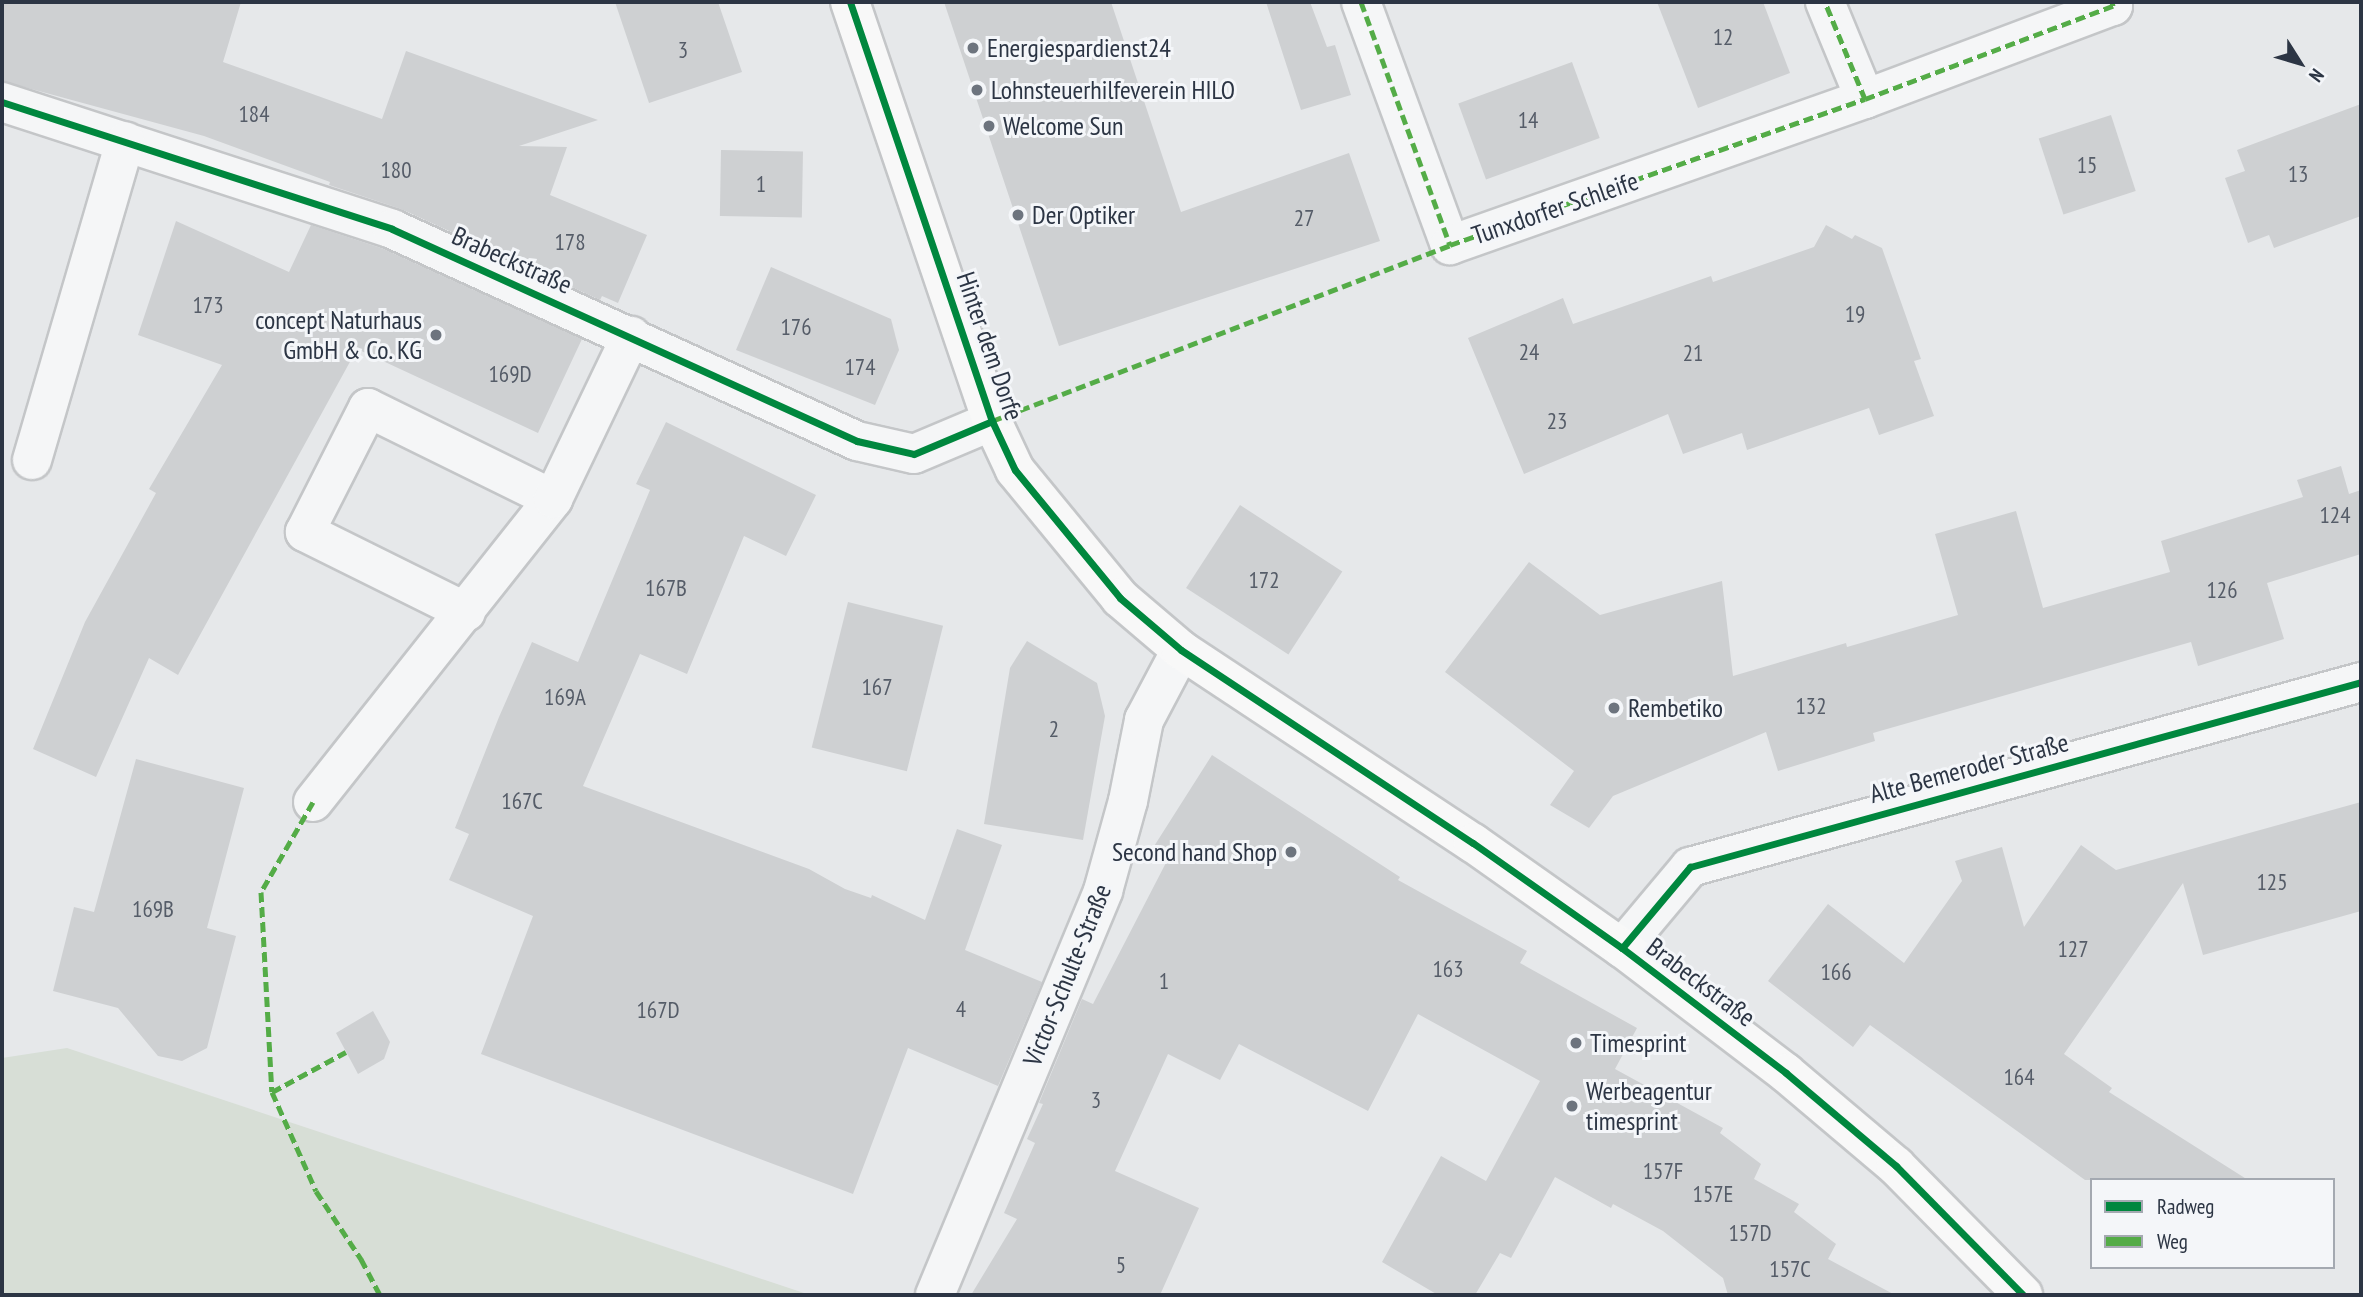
<!DOCTYPE html>
<html>
<head>
<meta charset="utf-8">
<style>
  body { margin:0 }
  #map { position:relative; width:2363px; height:1297px; overflow:hidden; background:#e6e8ea; font-family:"PT Sans Narrow",sans-serif }
  div>[style] { position:absolute }
  .green>* { inset:0; background:#d7ded6 }
  .building>* { inset:0; background:#ced0d2; transform-origin:0 0 }
  .roads { filter:drop-shadow(2px 0 #c4c6c8) drop-shadow(-2px 0 #c4c6c8) drop-shadow(0 2px #c4c6c8) drop-shadow(0 -2px #c4c6c8) }
  .minor>* { height:38px; margin:-19px; padding:0 19px; transform-origin:19px; border-radius:19px; background:#f5f6f7 }
  .major>* { height:38px; margin:-19px; padding:0 19px; transform-origin:19px; border-radius:19px; background:#f8f8f8 }
  .quiet>* { height:5px; margin-top:-2.5px; transform-origin:0; background:repeating-linear-gradient(90deg,#54ac47 0 10px,transparent 0 15px) }
  .cycleway>* { height:7px; margin:-3.5px; padding:0 3.5px; transform-origin:3.5px; border-radius:3.5px; background:#00873e }
  .dots>* { width:19px; height:19px; translate:-50% -50%; box-sizing:border-box; border:4px solid #f4f6f9; border-radius:50% }
  span { translate:-50% -50%; white-space:nowrap; text-align:center; line-height:1.15; -webkit-text-stroke:6px #f4f6f9; paint-order:stroke }
  .number-label { font-size:23px; color:#555c68 }
  .number-label span { -webkit-text-stroke-width:0 }
  .poi-label { font-size:26px; color:#2c3544 }
  .left { translate:0 -50%; text-align:left }
  .right { translate:-100% -50%; text-align:right }
  .street-label { font-size:26px; color:#2c3544 }
  .frame { position:absolute; inset:0; border:4px solid #2c3544; pointer-events:none }
  .legend { position:absolute; left:2090px; top:1178px; width:245px; height:91px; box-sizing:border-box; background:#f4f6f9; border:2px solid #a4a9b1; margin:0; padding:9px 12px; list-style:none; font-size:21px; color:#2c3544 }
  .legend li { display:flex; align-items:center; gap:14px; height:35px }
  .legend b { width:35px; border:2px solid #a4a9b1 }
  .north { position:absolute; left:2265px; top:28px; width:70px; height:70px; -webkit-text-stroke:5px #f4f6f9; paint-order:stroke; rotate:127deg; font-size:19px; font-weight:700; line-height:28px; text-align:center; color:#2c3544 }
  .north::after { content:''; display:block; margin:auto; width:24px; height:32px; background:#2c3544; clip-path:polygon(50% 0,100% 100%,50% 72%,0 100%) }
</style>
</head>
<body>
<div id="map">
  <div class="green">
    <div style="clip-path:polygon(67px 1048px,810px 1295px,2px 1295px,2px 1058px)"></div>
  </div>
  <div class="building">
    <div style="clip-path:polygon(2px 2px,241px 2px,223px 62px,382px 119px,406px 51px,598px 120px,519px 146px,567px 147px,550px 195px,647px 235px,618px 303px,602px 296px,600px 300px,401px 209px,329px 185px,330px 182px,204px 136px,2px 81px)"></div>
    <div style="clip-path:polygon(615px 2px,718px 2px,742px 72px,649px 103px)"></div>
    <div style="clip-path:polygon(944px 2px,1111px 2px,1181px 212px,1349px 153px,1380px 241px,1059px 346px)"></div>
    <div style="clip-path:polygon(1266px 2px,1310px 2px,1327px 47px,1335px 45px,1351px 95px,1301px 110px)"></div>
    <div style="clip-path:polygon(1657px 2px,1763px 2px,1790px 73px,1698px 108px)"></div>
    <div style="left:1572px;top:62px;width:81px;height:121px;rotate:70deg"></div>
    <div style="clip-path:polygon(2361px 104px,2361px 216px,2274px 248px,2269px 235px,2248px 243px,2225px 178px,2245px 171px,2237px 150px)"></div>
    <div style="left:2111px;top:115px;width:80px;height:76px;rotate:72deg"></div>
    <div style="left:721px;top:150px;width:82px;height:66px;rotate:1deg"></div>
    <div style="clip-path:polygon(176px 221px,289px 272px,311px 225px,384px 249px,582px 339px,538px 433px,357px 349px,178px 675px,149px 658px,96px 777px,33px 749px,85px 622px,156px 493px,149px 489px,222px 365px,138px 335px)"></div>
    <div style="clip-path:polygon(1826px 225px,1852px 239px,1855px 235px,1882px 248px,1921px 359px,1914px 361px,1934px 416px,1879px 435px,1869px 408px,1747px 450px,1742px 433px,1683px 454px,1668px 414px,1524px 474px,1468px 338px,1563px 298px,1573px 324px,1711px 276px,1713px 282px,1814px 247px)"></div>
    <div style="clip-path:polygon(771px 267px,891px 319px,899px 350px,875px 405px,736px 350px)"></div>
    <div style="clip-path:polygon(666px 422px,816px 495px,786px 556px,744px 536px,687px 674px,640px 654px,583px 786px,809px 869px,845px 889px,871px 898px,872px 895px,925px 920px,957px 829px,1002px 845px,965px 950px,1042px 982px,998px 1086px,908px 1048px,853px 1194px,481px 1054px,533px 916px,449px 880px,469px 834px,455px 828px,499px 717px,532px 642px,578px 662px,650px 490px,636px 484px)"></div>
    <div style="clip-path:polygon(2341px 466px,2349px 494px,2361px 490px,2361px 554px,2267px 583px,2284px 639px,2198px 666px,2191px 642px,1873px 733px,1875px 741px,1778px 771px,1766px 732px,1613px 796px,1589px 828px,1550px 805px,1574px 771px,1445px 672px,1529px 562px,1600px 615px,1722px 581px,1733px 676px,1846px 643px,1847px 647px,1958px 615px,1935px 534px,2016px 511px,2043px 608px,2170px 572px,2161px 541px,2303px 497px,2297px 480px)"></div>
    <div style="left:1240px;top:505px;width:122px;height:99px;rotate:33deg"></div>
    <div style="left:848px;top:602px;width:98px;height:150px;rotate:14deg"></div>
    <div style="clip-path:polygon(1027px 641px,1097px 683px,1105px 716px,1083px 840px,984px 824px,1010px 668px)"></div>
    <div style="clip-path:polygon(1212px 755px,1400px 877px,1398px 880px,1527px 951px,1520px 963px,1637px 1028px,1615px 1069px,1723px 1128px,1720px 1133px,1761px 1164px,1754px 1179px,1799px 1204px,1794px 1212px,1836px 1244px,1828px 1259px,1895px 1295px,1728px 1295px,1723px 1278px,1663px 1231px,1613px 1204px,1611px 1208px,1555px 1177px,1511px 1258px,1500px 1253px,1475px 1295px,1438px 1295px,1382px 1262px,1441px 1156px,1486px 1181px,1540px 1081px,1418px 1014px,1368px 1111px,1239px 1044px,1220px 1080px,1168px 1054px,1115px 1171px,1199px 1208px,1160px 1295px,971px 1295px,1017px 1219px,1004px 1213px,1035px 1143px,1027px 1139px,1043px 1104px,1039px 1103px,1082px 999px,1093px 1004px,1170px 855px,1151px 851px)"></div>
    <div style="clip-path:polygon(136px 759px,244px 788px,207px 928px,236px 936px,207px 1048px,182px 1061px,158px 1056px,118px 1008px,53px 991px,74px 907px,94px 912px)"></div>
    <div style="clip-path:polygon(2361px 802px,2361px 911px,2203px 955px,2183px 883px,2064px 1054px,2112px 1088px,2109px 1092px,2248px 1180px,2085px 1180px,1870px 1025px,1853px 1047px,1768px 981px,1828px 904px,1904px 963px,1962px 881px,1955px 861px,2002px 847px,2024px 927px,2081px 845px,2116px 870px)"></div>
    <div style="clip-path:polygon(373px 1011px,390px 1042px,384px 1059px,358px 1074px,336px 1033px)"></div>
  </div>
  <div class="roads">
    <div class="minor">
      <div style="left:1361px;top:2px;width:259px;rotate:69.9deg"></div>
      <div style="left:1450px;top:245px;width:440px;rotate:-19.4deg"></div>
      <div style="left:1865px;top:99px;width:105px;rotate:-112.4deg"></div>
      <div style="left:1865px;top:99px;width:265px;rotate:-20.6deg"></div>
      <div style="left:2113px;top:6px;width:4px;rotate:-104deg"></div>
      <div style="left:2px;top:102px;width:410px;rotate:18deg"></div>
      <div style="left:392px;top:229px;width:511px;rotate:24.51deg"></div>
      <div style="left:857px;top:441px;width:58px;rotate:12.8deg"></div>
      <div style="left:914px;top:454px;width:85px;rotate:-22.9deg"></div>
      <div style="left:32px;top:460px;width:332px;rotate:-73.7deg"></div>
      <div style="left:466px;top:612px;width:180px;rotate:-153.6deg"></div>
      <div style="left:305px;top:532px;width:139px;rotate:-63.1deg"></div>
      <div style="left:368px;top:408px;width:206px;rotate:26.2deg"></div>
      <div style="left:313px;top:802px;width:387px;rotate:-51.6deg"></div>
      <div style="left:553px;top:499px;width:181px;rotate:-64.4deg"></div>
      <div style="left:1622px;top:948px;width:106px;rotate:-50deg"></div>
      <div style="left:1690px;top:867px;width:696px;rotate:-15.41deg"></div>
      <div style="left:935px;top:1295px;width:438px;rotate:-67.4deg"></div>
      <div style="left:1103px;top:891px;width:93px;rotate:-74.5deg"></div>
      <div style="left:1128px;top:801px;width:83px;rotate:-78.8deg"></div>
      <div style="left:1144px;top:720px;width:79px;rotate:-62.1deg"></div>
    </div>
    <div class="major">
      <div style="left:850px;top:2px;width:442px;rotate:71.3deg"></div>
      <div style="left:992px;top:421px;width:54px;rotate:64.9deg"></div>
      <div style="left:1015px;top:470px;width:166px;rotate:50.6deg"></div>
      <div style="left:1120px;top:598px;width:80px;rotate:40.4deg"></div>
      <div style="left:1181px;top:650px;width:350px;rotate:33.5deg"></div>
      <div style="left:1473px;top:843px;width:182px;rotate:35.2deg"></div>
      <div style="left:1622px;top:948px;width:206px;rotate:37.3deg"></div>
      <div style="left:1786px;top:1073px;width:144px;rotate:40.2deg"></div>
      <div style="left:1896px;top:1166px;width:181px;rotate:45.4deg"></div>
    </div>
  </div>
  <div class="quiet">
    <div style="left:1361px;top:2px;width:259px;rotate:69.9deg"></div>
    <div style="left:1450px;top:245px;width:440px;rotate:-19.4deg"></div>
    <div style="left:1865px;top:99px;width:105px;rotate:-112.4deg"></div>
    <div style="left:1865px;top:99px;width:265px;rotate:-20.6deg"></div>
    <div style="left:2113px;top:6px;width:4px;rotate:-104deg"></div>
    <div style="left:992px;top:421px;width:491px;rotate:-21deg"></div>
    <div style="left:313px;top:802px;width:104px;rotate:120deg"></div>
    <div style="left:261px;top:892px;width:200px;rotate:86.9deg"></div>
    <div style="left:272px;top:1092px;width:84px;rotate:-28.4deg"></div>
    <div style="left:272px;top:1092px;width:108px;rotate:66deg"></div>
    <div style="left:316px;top:1191px;width:82px;rotate:56.5deg"></div>
    <div style="left:361px;top:1259px;width:41px;rotate:62.2deg"></div>
  </div>
  <div class="cycleway">
    <div style="left:850px;top:2px;width:442px;rotate:71.3deg"></div>
    <div style="left:992px;top:421px;width:54px;rotate:64.9deg"></div>
    <div style="left:1015px;top:470px;width:166px;rotate:50.6deg"></div>
    <div style="left:1120px;top:598px;width:80px;rotate:40.4deg"></div>
    <div style="left:1181px;top:650px;width:350px;rotate:33.5deg"></div>
    <div style="left:1473px;top:843px;width:182px;rotate:35.2deg"></div>
    <div style="left:1622px;top:948px;width:206px;rotate:37.3deg"></div>
    <div style="left:1786px;top:1073px;width:144px;rotate:40.2deg"></div>
    <div style="left:1896px;top:1166px;width:181px;rotate:45.4deg"></div>
    <div style="left:2px;top:102px;width:410px;rotate:18deg"></div>
    <div style="left:392px;top:229px;width:511px;rotate:24.51deg"></div>
    <div style="left:857px;top:441px;width:58px;rotate:12.8deg"></div>
    <div style="left:914px;top:454px;width:85px;rotate:-22.9deg"></div>
    <div style="left:1622px;top:948px;width:106px;rotate:-50deg"></div>
    <div style="left:1690px;top:867px;width:696px;rotate:-15.41deg"></div>
  </div>
  <div class="dots">
    <div style="left:973px;top:48px;background:#6d747e"></div>
    <div style="left:977px;top:90px;background:#6d747e"></div>
    <div style="left:989px;top:126px;background:#6d747e"></div>
    <div style="left:1018px;top:215px;background:#6d747e"></div>
    <div style="left:436px;top:335px;background:#6d747e"></div>
    <div style="left:1614px;top:708px;background:#6d747e"></div>
    <div style="left:1291px;top:852px;background:#6d747e"></div>
    <div style="left:1576px;top:1043px;background:#6d747e"></div>
    <div style="left:1572px;top:1106px;background:#6d747e"></div>
  </div>
  <div class="number-label">
    <span style="left:1723px;top:37px">12</span>
    <span style="left:683px;top:50px">3</span>
    <span style="left:254px;top:114px">184</span>
    <span style="left:1528px;top:120px">14</span>
    <span style="left:2087px;top:165px">15</span>
    <span style="left:396px;top:170px">180</span>
    <span style="left:2298px;top:174px">13</span>
    <span style="left:761px;top:184px">1</span>
    <span style="left:1304px;top:218px">27</span>
    <span style="left:570px;top:242px">178</span>
    <span style="left:208px;top:305px">173</span>
    <span style="left:1855px;top:314px">19</span>
    <span style="left:796px;top:327px">176</span>
    <span style="left:1529px;top:352px">24</span>
    <span style="left:1693px;top:353px">21</span>
    <span style="left:860px;top:367px">174</span>
    <span style="left:510px;top:374px">169D</span>
    <span style="left:1557px;top:421px">23</span>
    <span style="left:2335px;top:515px">124</span>
    <span style="left:1264px;top:580px">172</span>
    <span style="left:666px;top:588px">167B</span>
    <span style="left:2222px;top:590px">126</span>
    <span style="left:877px;top:687px">167</span>
    <span style="left:565px;top:697px">169A</span>
    <span style="left:1811px;top:706px">132</span>
    <span style="left:1054px;top:729px">2</span>
    <span style="left:522px;top:801px">167C</span>
    <span style="left:2272px;top:882px">125</span>
    <span style="left:153px;top:909px">169B</span>
    <span style="left:2073px;top:949px">127</span>
    <span style="left:1448px;top:969px">163</span>
    <span style="left:1836px;top:972px">166</span>
    <span style="left:1164px;top:981px">1</span>
    <span style="left:961px;top:1009px">4</span>
    <span style="left:658px;top:1010px">167D</span>
    <span style="left:2019px;top:1077px">164</span>
    <span style="left:1096px;top:1100px">3</span>
    <span style="left:1663px;top:1171px">157F</span>
    <span style="left:1713px;top:1194px">157E</span>
    <span style="left:1750px;top:1233px">157D</span>
    <span style="left:1121px;top:1265px">5</span>
    <span style="left:1790px;top:1269px">157C</span>
  </div>
  <div class="poi-label">
    <span class="left" style="left:987px;top:48px">Energiespardienst24</span>
    <span class="left" style="left:991px;top:90px">Lohnsteuerhilfeverein HILO</span>
    <span class="left" style="left:1003px;top:126px">Welcome Sun</span>
    <span class="left" style="left:1032px;top:215px">Der Optiker</span>
    <span class="right" style="left:422px;top:335px">concept Naturhaus<br>GmbH &amp; Co. KG</span>
    <span class="left" style="left:1628px;top:708px">Rembetiko</span>
    <span class="right" style="left:1277px;top:852px">Second hand Shop</span>
    <span class="left" style="left:1590px;top:1043px">Timesprint</span>
    <span class="left" style="left:1586px;top:1106px">Werbeagentur<br>timesprint</span>
  </div>
  <div class="street-label">
    <span style="left:1555px;top:208px;rotate:-19deg">Tunxdorfer Schleife</span>
    <span style="left:512px;top:260px;rotate:24deg">Brabeckstraße</span>
    <span style="left:990px;top:346px;rotate:71deg">Hinter dem Dorfe</span>
    <span style="left:1969px;top:768px;rotate:-15deg">Alte Bemeroder Straße</span>
    <span style="left:1067px;top:975px;rotate:-68deg">Victor-Schulte-Straße</span>
    <span style="left:1701px;top:982px;rotate:37deg">Brabeckstraße</span>
  </div>
  <div class="frame"></div>
  <ul class="legend">
  <li><b style="height:9px;background:#00873e"></b>Radweg</li>
  <li><b style="height:9px;background:#54ac47"></b>Weg</li>
  </ul>
  <div class="north">N</div>
</div>
</body>
</html>
